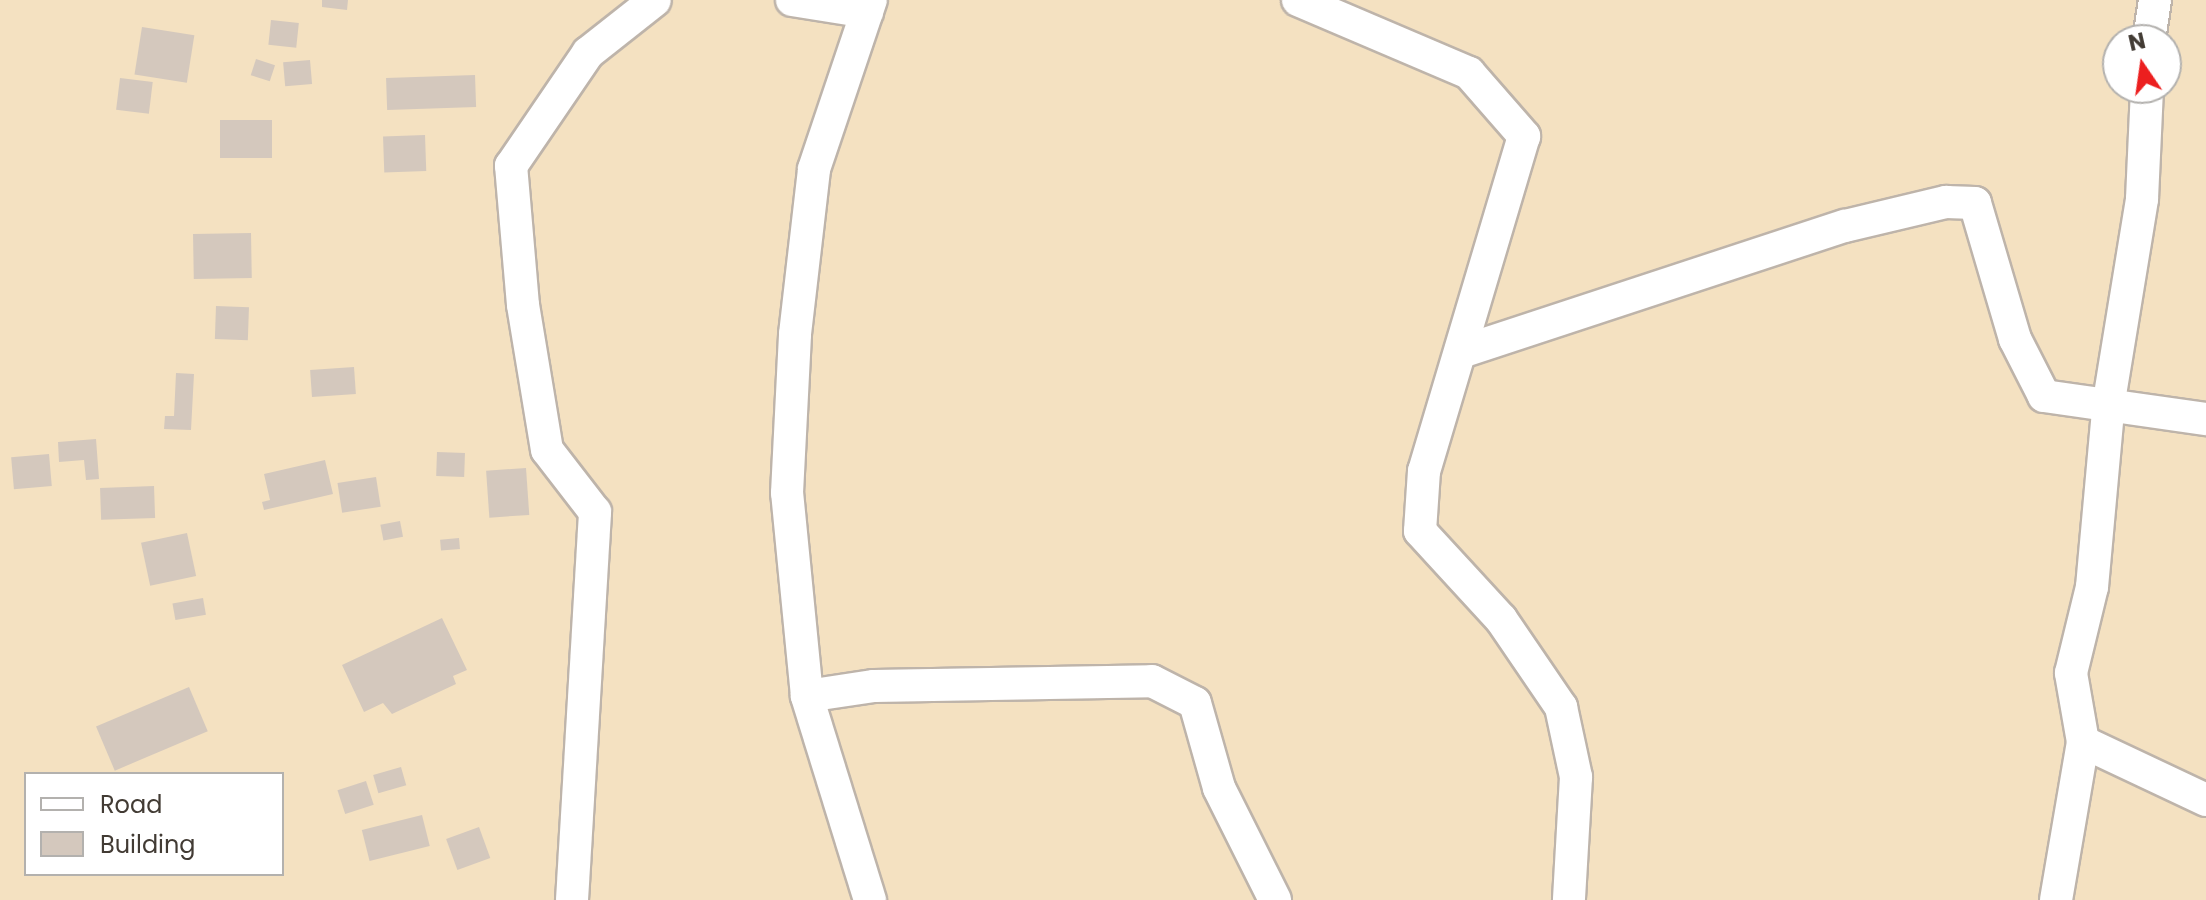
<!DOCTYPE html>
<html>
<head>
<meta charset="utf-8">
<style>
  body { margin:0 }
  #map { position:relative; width:2206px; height:900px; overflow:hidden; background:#f1ebe4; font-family:Poppins,sans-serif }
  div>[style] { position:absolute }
  .sand>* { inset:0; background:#f4e1c1 }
  .building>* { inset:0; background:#d4c8bd; transform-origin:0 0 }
  .roads { filter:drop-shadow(2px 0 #beb4aa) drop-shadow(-2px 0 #beb4aa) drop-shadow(0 2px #beb4aa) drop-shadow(0 -2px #beb4aa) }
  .street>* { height:32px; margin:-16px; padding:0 16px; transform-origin:16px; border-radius:16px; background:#fff }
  span { translate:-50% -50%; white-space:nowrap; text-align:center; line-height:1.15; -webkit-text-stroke:7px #fff; paint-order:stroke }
  .legend { position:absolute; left:24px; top:772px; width:260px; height:104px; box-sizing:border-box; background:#fff; border:2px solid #b3b1ae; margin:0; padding:10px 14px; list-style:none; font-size:24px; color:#423b34 }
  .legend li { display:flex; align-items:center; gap:16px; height:40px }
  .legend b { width:40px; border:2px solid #b3b1ae }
  .north { position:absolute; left:2102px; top:24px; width:80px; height:80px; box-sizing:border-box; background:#fff; border:2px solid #b3b1ae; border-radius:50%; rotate:347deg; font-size:22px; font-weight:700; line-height:32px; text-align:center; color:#423b34 }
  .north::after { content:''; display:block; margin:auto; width:28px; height:36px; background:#ec1f1f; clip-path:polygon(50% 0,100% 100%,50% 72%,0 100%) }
</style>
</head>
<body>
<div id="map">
  <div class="sand">
    <div style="clip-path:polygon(evenodd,0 0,2206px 0,2206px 900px,0 900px,0 0,2118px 40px,2166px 40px,2166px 88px,2118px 88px,2118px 40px,0 0,26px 774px,282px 774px,282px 874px,26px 874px,26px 774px)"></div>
  </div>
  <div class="building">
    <div style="clip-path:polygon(322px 0,348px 0,347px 10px,322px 7px)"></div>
    <div style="left:271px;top:20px;width:28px;height:25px;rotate:6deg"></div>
    <div style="left:142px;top:27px;width:53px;height:48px;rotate:9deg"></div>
    <div style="left:256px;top:59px;width:20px;height:17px;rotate:18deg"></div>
    <div style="left:310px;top:60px;width:24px;height:27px;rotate:85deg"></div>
    <div style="left:475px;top:75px;width:32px;height:89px;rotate:88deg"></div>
    <div style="left:120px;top:78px;width:33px;height:32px;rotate:7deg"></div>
    <div style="left:272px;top:120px;width:38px;height:52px;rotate:90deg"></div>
    <div style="left:425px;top:135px;width:36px;height:42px;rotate:88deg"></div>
    <div style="left:251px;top:233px;width:45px;height:58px;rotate:89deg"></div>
    <div style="left:216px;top:306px;width:33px;height:33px;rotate:2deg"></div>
    <div style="left:354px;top:367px;width:27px;height:44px;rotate:86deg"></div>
    <div style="clip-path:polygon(176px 373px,194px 374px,191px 430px,164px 429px,165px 416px,174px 416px)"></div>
    <div style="clip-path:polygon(96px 439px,99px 479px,86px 480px,84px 460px,59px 462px,58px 442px)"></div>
    <div style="left:437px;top:452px;width:28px;height:24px;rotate:2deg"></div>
    <div style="left:49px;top:454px;width:32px;height:38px;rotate:85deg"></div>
    <div style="clip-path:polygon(325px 460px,333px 494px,264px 510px,262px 502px,270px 500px,264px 474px)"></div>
    <div style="left:526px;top:468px;width:47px;height:40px;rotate:86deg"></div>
    <div style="left:376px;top:477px;width:30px;height:39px;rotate:81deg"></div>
    <div style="left:154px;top:486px;width:32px;height:54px;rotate:88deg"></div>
    <div style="left:400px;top:521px;width:16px;height:20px;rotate:79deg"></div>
    <div style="left:187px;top:533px;width:44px;height:47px;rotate:78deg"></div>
    <div style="left:459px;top:538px;width:11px;height:19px;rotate:85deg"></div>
    <div style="left:203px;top:598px;width:17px;height:31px;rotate:80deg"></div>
    <div style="clip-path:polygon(442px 618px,467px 670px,453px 676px,456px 684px,392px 714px,383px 703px,364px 712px,342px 665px)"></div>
    <div style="left:189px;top:687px;width:48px;height:101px;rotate:67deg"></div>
    <div style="left:401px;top:767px;width:19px;height:29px;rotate:74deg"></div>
    <div style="left:366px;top:781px;width:25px;height:30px;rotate:72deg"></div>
    <div style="left:422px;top:815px;width:32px;height:62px;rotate:76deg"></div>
    <div style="left:479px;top:827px;width:33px;height:35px;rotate:70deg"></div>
  </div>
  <div class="roads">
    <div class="street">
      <div style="left:792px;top:0;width:76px;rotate:9.1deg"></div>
      <div style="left:1298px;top:0;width:186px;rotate:23.1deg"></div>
      <div style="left:1469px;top:73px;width:84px;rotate:48.9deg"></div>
      <div style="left:1524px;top:136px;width:350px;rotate:106.6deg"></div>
      <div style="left:1424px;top:471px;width:60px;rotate:93.8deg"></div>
      <div style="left:1420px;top:531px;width:120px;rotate:47.4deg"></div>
      <div style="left:1501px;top:619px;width:107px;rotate:55.7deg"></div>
      <div style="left:1561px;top:707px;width:72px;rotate:77.9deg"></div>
      <div style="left:1576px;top:777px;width:123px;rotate:93.3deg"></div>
      <div style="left:2149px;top:40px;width:40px;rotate:-81.5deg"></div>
      <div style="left:1461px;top:352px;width:404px;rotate:-18.2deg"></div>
      <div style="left:1845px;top:226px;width:104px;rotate:-13.4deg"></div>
      <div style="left:1946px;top:202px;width:29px;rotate:2deg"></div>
      <div style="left:1975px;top:203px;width:142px;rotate:73.6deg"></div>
      <div style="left:2015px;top:339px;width:64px;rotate:63deg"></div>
      <div style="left:2044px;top:396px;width:164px;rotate:8.1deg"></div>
      <div style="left:807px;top:696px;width:68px;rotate:-8.5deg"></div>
      <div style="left:874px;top:686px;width:278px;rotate:-1deg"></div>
      <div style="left:1152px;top:681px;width:48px;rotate:27.1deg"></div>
      <div style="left:1195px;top:703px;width:88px;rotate:74.2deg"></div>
      <div style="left:1219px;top:788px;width:125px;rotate:63.4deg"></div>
      <div style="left:2083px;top:742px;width:136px;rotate:25.2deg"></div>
      <div style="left:572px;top:900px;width:389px;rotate:-86.6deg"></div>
      <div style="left:595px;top:512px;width:78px;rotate:-127.7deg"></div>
      <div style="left:547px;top:450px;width:147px;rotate:-99.4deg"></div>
      <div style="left:523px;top:305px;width:140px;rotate:-94.9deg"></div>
      <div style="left:511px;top:166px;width:137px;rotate:-55.7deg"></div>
      <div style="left:588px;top:53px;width:85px;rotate:-38.3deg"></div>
      <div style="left:870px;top:900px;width:214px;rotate:-107.2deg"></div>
      <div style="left:807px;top:696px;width:204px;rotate:-95.6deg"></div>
      <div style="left:787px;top:493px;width:159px;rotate:-87.1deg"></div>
      <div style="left:795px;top:334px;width:166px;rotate:-83.4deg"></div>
      <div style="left:814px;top:169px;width:178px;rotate:-71.4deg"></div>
      <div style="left:2056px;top:900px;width:160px;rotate:-80.3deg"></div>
      <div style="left:2083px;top:742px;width:70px;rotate:-99.9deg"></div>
      <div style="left:2071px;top:673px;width:89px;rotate:-76.3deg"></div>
      <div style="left:2092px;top:587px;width:187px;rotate:-84.8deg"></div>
      <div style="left:2109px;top:401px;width:205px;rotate:-80.7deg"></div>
      <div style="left:2142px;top:199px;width:111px;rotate:-87.4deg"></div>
    </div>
  </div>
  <ul class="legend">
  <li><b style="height:10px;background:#fff"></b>Road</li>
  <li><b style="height:22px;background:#d4c8bd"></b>Building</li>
  </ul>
  <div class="north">N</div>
</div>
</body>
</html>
